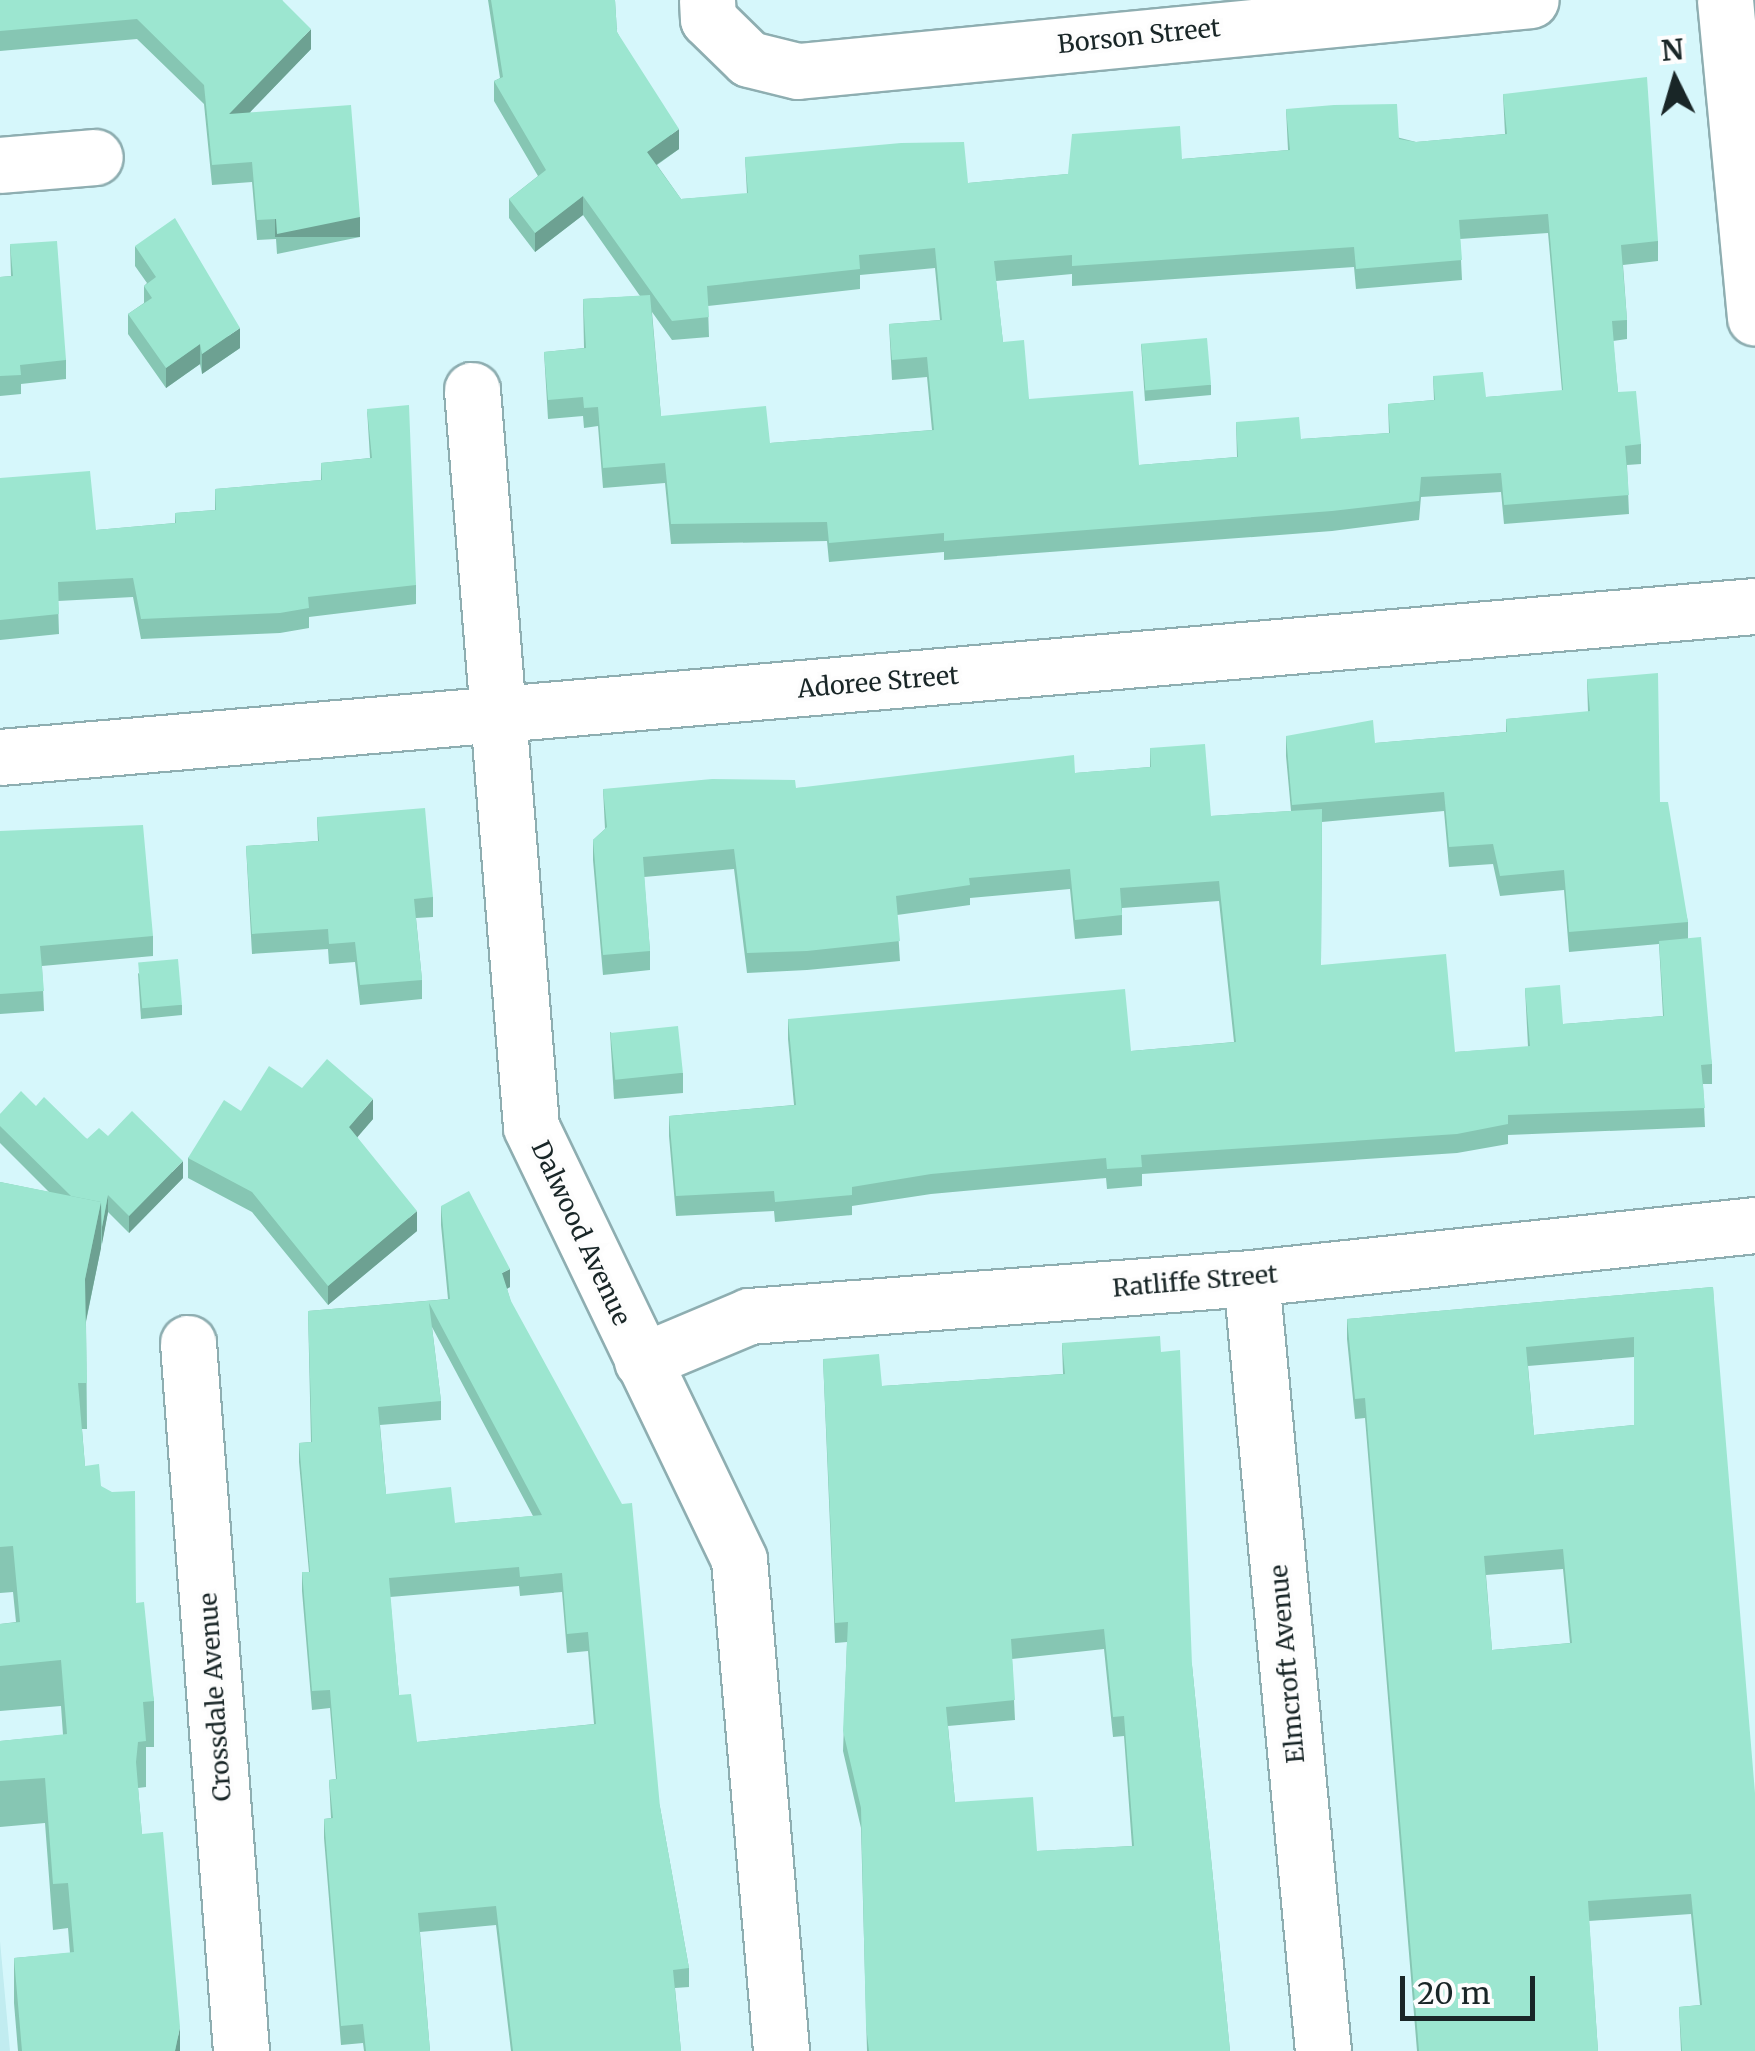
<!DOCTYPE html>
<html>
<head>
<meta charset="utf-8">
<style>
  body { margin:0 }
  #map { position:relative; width:1755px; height:2051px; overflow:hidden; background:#d6f7fb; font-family:Merriweather,serif }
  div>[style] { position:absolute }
  .built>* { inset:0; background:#c1ecf0 }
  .roads { filter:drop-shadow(2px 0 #8eaeb1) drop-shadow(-2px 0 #8eaeb1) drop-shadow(0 2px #8eaeb1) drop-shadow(0 -2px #8eaeb1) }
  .minor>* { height:55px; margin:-27.5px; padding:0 27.5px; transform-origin:27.5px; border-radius:27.5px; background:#fff }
  .wall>* { inset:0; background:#86c6b3 }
  .shaded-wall>* { inset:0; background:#6da192; transform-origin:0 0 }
  .building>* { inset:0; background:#9ce6d0; transform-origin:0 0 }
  span { translate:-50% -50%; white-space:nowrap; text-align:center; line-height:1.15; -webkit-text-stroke:8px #fdfdfd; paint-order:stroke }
  .street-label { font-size:25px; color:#192627 }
  .north { position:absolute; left:1625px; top:30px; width:100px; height:100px; -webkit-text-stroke:8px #fdfdfd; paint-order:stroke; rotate:355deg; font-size:28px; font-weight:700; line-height:40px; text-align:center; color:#192627 }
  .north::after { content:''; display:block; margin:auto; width:35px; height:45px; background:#192627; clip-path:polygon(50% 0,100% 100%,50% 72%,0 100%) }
  .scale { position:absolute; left:1400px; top:1976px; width:135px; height:45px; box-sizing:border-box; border:5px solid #192627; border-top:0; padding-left:12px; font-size:30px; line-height:35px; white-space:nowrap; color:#192627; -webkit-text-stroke:8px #fdfdfd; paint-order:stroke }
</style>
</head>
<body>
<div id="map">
  <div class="built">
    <div style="clip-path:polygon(0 1941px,10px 2051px,0 2051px)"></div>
  </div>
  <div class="roads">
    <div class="minor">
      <div style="left:707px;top:0;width:19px;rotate:87deg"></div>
      <div style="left:708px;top:19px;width:57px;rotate:44.3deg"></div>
      <div style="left:749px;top:59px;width:50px;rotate:13.8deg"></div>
      <div style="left:798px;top:71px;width:736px;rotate:-5.53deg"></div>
      <div style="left:1725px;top:0;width:319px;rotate:84.6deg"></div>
      <div style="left:0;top:165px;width:95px;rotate:-4.8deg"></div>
      <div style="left:472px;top:390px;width:739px;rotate:85.42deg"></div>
      <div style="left:531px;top:1127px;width:480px;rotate:64.3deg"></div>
      <div style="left:739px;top:1560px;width:493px;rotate:85.1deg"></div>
      <div style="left:0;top:757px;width:1761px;rotate:-4.92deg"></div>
      <div style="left:1251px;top:1278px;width:776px;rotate:84.68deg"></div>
      <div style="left:188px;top:1343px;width:710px;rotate:85.72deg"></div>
      <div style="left:642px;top:1361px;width:116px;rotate:-22.8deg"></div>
      <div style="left:749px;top:1316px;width:503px;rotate:-4.33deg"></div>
      <div style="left:1251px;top:1278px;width:507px;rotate:-6deg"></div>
    </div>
  </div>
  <div class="wall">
    <div style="clip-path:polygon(0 0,282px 0,311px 49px,250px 112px,360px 237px,277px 254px,276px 239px,257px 240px,252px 182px,212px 185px,204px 104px,137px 39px,0 51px)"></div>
    <div style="clip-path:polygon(evenodd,488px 0,615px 0,617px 32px,679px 149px,657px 165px,681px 199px,747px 194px,745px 157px,968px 183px,1068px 174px,1182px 159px,1288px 150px,1286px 109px,1416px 142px,1505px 134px,1503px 94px,1658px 241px,1658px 261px,1623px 265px,1627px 320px,1627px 339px,1613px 341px,1618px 392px,1641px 444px,1641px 464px,1627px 465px,1629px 514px,1504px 524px,1501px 492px,1421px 497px,1419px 520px,1332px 531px,944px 560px,944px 552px,829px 562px,827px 541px,671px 544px,665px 483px,603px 488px,598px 426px,584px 428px,583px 416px,548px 419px,544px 352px,584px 348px,583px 299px,640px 296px,583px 215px,535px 252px,509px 218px,509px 199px,538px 176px,494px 101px,494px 81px,500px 78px,488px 0,1548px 233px,1562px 391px,1486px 397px,1433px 376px,1434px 400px,1388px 404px,1389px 433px,1301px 439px,1236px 422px,1237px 457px,1139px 465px,1029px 399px,1003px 342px,996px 281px,1072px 274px,1072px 286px,1354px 267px,1356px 289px,1462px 280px,1460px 239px,1548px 233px,488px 0,935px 268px,940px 320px,889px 324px,892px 380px,927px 377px,932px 430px,770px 443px,661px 416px,652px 312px,672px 340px,709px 337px,708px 306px,860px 289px,860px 275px,935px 268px)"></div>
    <div style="clip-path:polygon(10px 244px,66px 360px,66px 379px,21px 384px,21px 394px,0 396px,0 277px,11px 276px)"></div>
    <div style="clip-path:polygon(135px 246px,240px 348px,202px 374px,200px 364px,166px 388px,128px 334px,128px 314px,144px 303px,144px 286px,147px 283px,135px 266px)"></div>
    <div style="clip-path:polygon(1141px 344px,1211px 385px,1211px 395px,1145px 401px)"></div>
    <div style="clip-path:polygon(367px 409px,416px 585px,416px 604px,309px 617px,309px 628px,280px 633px,141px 639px,133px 597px,58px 601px,59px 634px,0 640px,0 478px,96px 530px,175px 523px,175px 513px,215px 510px,215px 489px,321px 480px,321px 463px,370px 458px)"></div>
    <div style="clip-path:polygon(evenodd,1587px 679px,1660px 802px,1688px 922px,1688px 939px,1712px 1064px,1712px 1084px,1703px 1084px,1705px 1127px,1508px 1135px,1508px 1144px,1457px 1153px,1142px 1174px,1142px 1186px,1107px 1189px,1106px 1178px,931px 1194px,852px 1206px,852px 1215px,775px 1222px,774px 1211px,676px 1216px,669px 1136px,669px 1116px,794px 1105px,788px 1039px,788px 1019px,1131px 1051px,1234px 1042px,1219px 901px,1122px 908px,1122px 935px,1075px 939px,1070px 889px,970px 898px,970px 905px,897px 915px,900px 961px,807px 970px,747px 973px,734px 869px,644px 877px,650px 951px,650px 970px,603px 975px,593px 860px,593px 840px,605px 829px,603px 789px,796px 788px,1075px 773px,1150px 767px,1150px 748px,1211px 816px,1291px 811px,1286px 756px,1286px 736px,1375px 743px,1506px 732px,1506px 719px,1588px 712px,1587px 679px,1444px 811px,1449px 867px,1493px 864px,1500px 896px,1564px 890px,1569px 952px,1659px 944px,1663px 1016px,1563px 1024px,1525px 988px,1528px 1047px,1455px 1052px,1321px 965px,1322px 822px,1444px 811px)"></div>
    <div style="clip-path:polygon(317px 817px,433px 897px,433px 917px,416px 918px,422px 980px,422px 999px,360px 1005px,355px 962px,329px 964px,328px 949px,252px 954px,246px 846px,318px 841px)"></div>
    <div style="clip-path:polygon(0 831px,153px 936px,153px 956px,42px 966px,44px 1011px,0 1014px)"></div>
    <div style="clip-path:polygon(138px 973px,182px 1005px,182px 1015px,141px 1019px)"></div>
    <div style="clip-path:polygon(610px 1032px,683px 1073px,683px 1093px,614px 1099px)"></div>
    <div style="clip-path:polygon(302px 1088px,373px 1119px,357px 1137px,417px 1231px,328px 1305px,252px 1212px,188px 1178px,188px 1158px,241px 1111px)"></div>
    <div style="clip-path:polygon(36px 1106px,87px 1139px,108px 1136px,183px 1178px,129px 1233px,108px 1212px,86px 1322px,87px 1429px,82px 1429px,85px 1466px,101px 1486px,136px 1603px,154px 1701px,154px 1747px,146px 1747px,146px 1787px,138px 1788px,142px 1834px,180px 2051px,18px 2051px,14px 2003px,14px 1958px,70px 1953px,68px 1928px,53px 1930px,45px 1823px,0 1827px,0 1741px,63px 1735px,61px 1706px,0 1711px,0 1624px,16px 1622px,13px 1592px,0 1593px,0 1182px,49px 1192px,0 1143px,0 1114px)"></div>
    <div style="clip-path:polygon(evenodd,441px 1206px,510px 1287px,507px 1289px,660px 1807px,689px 1968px,689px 1987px,675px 1988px,681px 2051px,511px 2051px,496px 1925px,420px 1932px,430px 2051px,364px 2051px,363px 2043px,341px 2045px,324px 1838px,324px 1819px,331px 1818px,329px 1780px,336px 1779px,330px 1708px,312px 1710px,302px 1591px,302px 1572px,309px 1572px,299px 1462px,299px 1443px,311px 1442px,308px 1311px,448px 1299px,441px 1225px,441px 1206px,432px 1327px,533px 1516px,455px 1523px,386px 1494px,380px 1425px,441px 1420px,441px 1401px,432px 1327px,441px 1206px,519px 1586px,520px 1596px,562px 1592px,567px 1653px,588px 1651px,594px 1724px,417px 1742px,399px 1695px,390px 1597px,519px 1586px)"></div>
    <div style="clip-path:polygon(evenodd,1713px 1287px,1755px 2051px,1681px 2051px,1679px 2007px,1700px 2005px,1691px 1914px,1589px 1921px,1598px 2051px,1417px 2051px,1365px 1418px,1355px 1419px,1347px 1339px,1347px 1319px,1713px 1287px,1634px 1357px,1634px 1425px,1534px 1435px,1528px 1366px,1634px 1357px,1713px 1287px,1563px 1569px,1570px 1643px,1492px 1650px,1486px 1575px,1563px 1569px)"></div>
    <div style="clip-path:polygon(evenodd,1062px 1343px,1192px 1665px,1230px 2051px,867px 2051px,861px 1828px,843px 1751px,847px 1642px,835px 1643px,823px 1359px,882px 1386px,1063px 1374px,1062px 1343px,1104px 1649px,1113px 1737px,1124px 1736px,1132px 1846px,1037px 1851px,955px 1802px,948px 1726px,1015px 1720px,1012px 1659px,1104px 1649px)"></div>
  </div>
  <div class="shaded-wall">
    <div style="clip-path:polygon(311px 29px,311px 49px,229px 134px,229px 114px)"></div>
    <div style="clip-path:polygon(679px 129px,679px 149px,647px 171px,647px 152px)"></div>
    <div style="clip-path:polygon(583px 196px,583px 215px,535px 252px,535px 233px)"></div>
    <div style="left:360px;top:217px;width:20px;height:85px;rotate:90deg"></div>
    <div style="clip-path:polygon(240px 328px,240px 348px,202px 374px,202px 354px)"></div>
    <div style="clip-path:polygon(200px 344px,200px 364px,166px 388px,166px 368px)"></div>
    <div style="clip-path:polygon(373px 1099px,373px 1119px,349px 1147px,349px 1127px)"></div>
    <div style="clip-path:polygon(183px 1161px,183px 1178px,129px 1233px,129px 1216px)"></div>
    <div style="clip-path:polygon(108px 1195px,108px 1212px,102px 1244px,102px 1227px)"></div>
    <div style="clip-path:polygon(101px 1202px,101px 1248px,85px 1325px,85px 1279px)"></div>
    <div style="clip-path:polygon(417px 1211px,417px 1231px,328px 1305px,328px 1286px)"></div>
    <div style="clip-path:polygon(510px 1269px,510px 1287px,502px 1291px,502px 1273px)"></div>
    <div style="clip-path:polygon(180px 2027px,180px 2051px,175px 2051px)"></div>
  </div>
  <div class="building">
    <div style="clip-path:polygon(0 0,282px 0,311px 29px,229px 114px,351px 105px,360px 217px,277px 234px,276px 219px,257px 220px,252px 162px,212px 165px,204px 85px,137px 19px,0 31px)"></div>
    <div style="clip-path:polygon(evenodd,491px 0,615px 0,617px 32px,679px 129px,647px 152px,681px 199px,748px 193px,745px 157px,901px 143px,964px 142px,968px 183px,1068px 174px,1072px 134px,1180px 126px,1182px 159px,1290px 150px,1286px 109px,1334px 105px,1397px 104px,1399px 139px,1416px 142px,1507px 134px,1503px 94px,1647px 77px,1658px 241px,1621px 245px,1627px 320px,1612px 321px,1618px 392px,1636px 391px,1641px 444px,1625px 446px,1629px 495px,1504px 505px,1501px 473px,1421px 477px,1419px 501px,1332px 511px,944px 541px,944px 533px,829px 543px,827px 522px,671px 524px,665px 463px,603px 468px,598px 407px,584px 408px,583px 397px,548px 400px,544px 352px,586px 348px,583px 299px,650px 295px,661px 416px,766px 406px,770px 443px,934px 430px,927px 357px,892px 360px,889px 324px,942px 320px,935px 248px,859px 255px,860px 269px,707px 286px,709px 317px,672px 321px,583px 196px,535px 233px,509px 199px,546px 170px,494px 81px,503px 77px,491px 0,1548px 214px,1563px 390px,1486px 397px,1483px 372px,1433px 376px,1435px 400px,1388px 404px,1390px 433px,1301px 439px,1299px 417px,1236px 422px,1238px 457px,1139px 465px,1133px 391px,1029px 399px,1024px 340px,1003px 342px,994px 261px,1072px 255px,1072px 266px,1354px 247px,1356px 269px,1462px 260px,1459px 220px,1548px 214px)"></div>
    <div style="clip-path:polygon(175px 218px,240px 328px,202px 354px,200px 344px,166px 368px,128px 314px,152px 298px,144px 286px,156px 277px,135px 246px)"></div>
    <div style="clip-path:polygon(57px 241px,66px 360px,20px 365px,21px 375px,0 376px,0 277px,13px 276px,10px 244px)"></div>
    <div style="left:1207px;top:338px;width:47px;height:66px;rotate:85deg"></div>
    <div style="clip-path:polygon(409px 405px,416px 585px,308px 597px,309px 608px,280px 613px,141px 619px,133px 578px,58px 582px,59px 614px,0 620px,0 478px,90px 471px,96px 530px,176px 523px,175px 513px,216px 510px,215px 489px,322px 480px,321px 463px,372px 458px,367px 409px)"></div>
    <div style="clip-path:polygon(1658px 673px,1660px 802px,1668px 802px,1688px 922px,1569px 932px,1564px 870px,1500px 876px,1493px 844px,1449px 847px,1444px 792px,1292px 805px,1286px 736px,1373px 720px,1375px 743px,1507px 732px,1506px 719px,1590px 711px,1587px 679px)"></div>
    <div style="clip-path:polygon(1205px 744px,1211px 816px,1322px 809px,1321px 965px,1446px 954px,1455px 1052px,1530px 1046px,1525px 988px,1560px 985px,1563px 1024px,1664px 1016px,1659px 941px,1701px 937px,1712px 1064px,1701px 1065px,1705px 1108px,1508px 1115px,1508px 1124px,1457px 1134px,1141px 1155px,1142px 1167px,1107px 1169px,1106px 1158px,931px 1174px,852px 1187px,852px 1195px,775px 1202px,774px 1191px,676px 1196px,669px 1116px,796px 1105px,788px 1019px,1125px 989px,1131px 1051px,1236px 1042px,1219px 881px,1120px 888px,1122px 915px,1075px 920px,1070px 869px,969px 878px,970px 885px,896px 896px,900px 941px,807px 951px,747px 953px,734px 849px,643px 857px,650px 951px,603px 955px,593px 840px,607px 827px,603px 789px,712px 779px,795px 780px,796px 788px,1074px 755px,1075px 773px,1151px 767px,1150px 748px)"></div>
    <div style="clip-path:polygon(425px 808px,433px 897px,414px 899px,422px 980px,360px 985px,355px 942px,329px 944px,328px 929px,252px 934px,246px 846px,319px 841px,317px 817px)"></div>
    <div style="clip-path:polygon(143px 825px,153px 936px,40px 946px,44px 991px,0 994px,0 831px)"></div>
    <div style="left:178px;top:959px;width:46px;height:40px;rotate:85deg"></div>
    <div style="left:678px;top:1026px;width:47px;height:68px;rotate:84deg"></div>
    <div style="clip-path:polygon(327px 1059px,373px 1099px,349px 1127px,417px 1211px,328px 1286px,252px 1192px,188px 1158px,224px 1100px,241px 1111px,269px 1066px,302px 1088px)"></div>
    <div style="clip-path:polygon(21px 1091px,36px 1106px,44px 1097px,87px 1139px,99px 1128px,108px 1136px,132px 1111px,183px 1161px,129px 1216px,108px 1195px,102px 1227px,101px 1202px,71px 1196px,0 1126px,0 1114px)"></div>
    <div style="clip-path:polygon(0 1182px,101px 1202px,85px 1279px,87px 1383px,78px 1383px,85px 1466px,99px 1464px,101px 1486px,112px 1492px,135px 1491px,136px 1603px,144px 1602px,154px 1701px,143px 1702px,146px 1741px,138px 1742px,136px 1762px,142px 1834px,163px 1832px,180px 2027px,175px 2051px,22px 2051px,14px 1958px,74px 1952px,68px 1883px,53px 1884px,45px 1778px,0 1781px,0 1741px,67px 1734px,61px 1660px,0 1666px,0 1624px,20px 1622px,13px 1546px,0 1547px)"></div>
    <div style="clip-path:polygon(evenodd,469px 1191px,510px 1269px,502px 1273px,511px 1301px,622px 1504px,632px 1503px,660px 1807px,689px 1968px,673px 1970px,681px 2051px,513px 2051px,496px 1906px,418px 1913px,430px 2051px,366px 2051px,363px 2024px,341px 2026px,324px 1819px,333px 1818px,329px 1780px,337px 1779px,330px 1690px,312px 1691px,302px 1572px,310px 1572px,299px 1443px,312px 1442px,308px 1311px,450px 1299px,441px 1206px,469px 1191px,429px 1303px,542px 1515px,455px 1523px,451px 1487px,386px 1494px,378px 1407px,441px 1401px,429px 1303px,469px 1191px,519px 1567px,520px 1577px,562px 1573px,567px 1634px,588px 1632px,596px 1724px,417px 1742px,411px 1694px,399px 1695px,389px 1578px,519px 1567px)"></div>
    <div style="clip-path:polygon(evenodd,1713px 1287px,1755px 1793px,1755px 2051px,1682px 2051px,1679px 2007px,1702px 2005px,1691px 1894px,1588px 1901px,1598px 2051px,1419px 2051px,1365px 1398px,1355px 1399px,1347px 1319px,1713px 1287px,1634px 1337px,1634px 1425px,1534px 1435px,1526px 1347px,1634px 1337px,1713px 1287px,1563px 1549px,1572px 1643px,1492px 1650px,1484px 1556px,1563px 1549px)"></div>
    <div style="clip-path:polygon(evenodd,1160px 1336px,1161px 1352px,1180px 1350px,1192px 1665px,1230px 2051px,869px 2051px,866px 2026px,861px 1808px,843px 1731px,848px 1622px,835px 1623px,823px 1359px,879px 1354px,882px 1386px,1065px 1374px,1062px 1343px,1160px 1336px,1104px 1629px,1113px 1717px,1124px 1716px,1134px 1846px,1037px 1851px,1033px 1797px,955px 1802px,946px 1707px,1015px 1700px,1011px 1639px,1104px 1629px)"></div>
  </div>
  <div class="street-label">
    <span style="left:1139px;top:36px;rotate:-6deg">Borson Street</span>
    <span style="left:878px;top:682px;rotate:-5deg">Adoree Street</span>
    <span style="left:581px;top:1233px;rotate:65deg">Dalwood Avenue</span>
    <span style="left:1195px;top:1281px;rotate:-5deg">Ratliffe Street</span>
    <span style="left:1287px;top:1664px;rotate:-95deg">Elmcroft Avenue</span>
    <span style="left:215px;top:1697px;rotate:-94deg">Crossdale Avenue</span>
  </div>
  <div class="north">N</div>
  <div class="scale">20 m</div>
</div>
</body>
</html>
